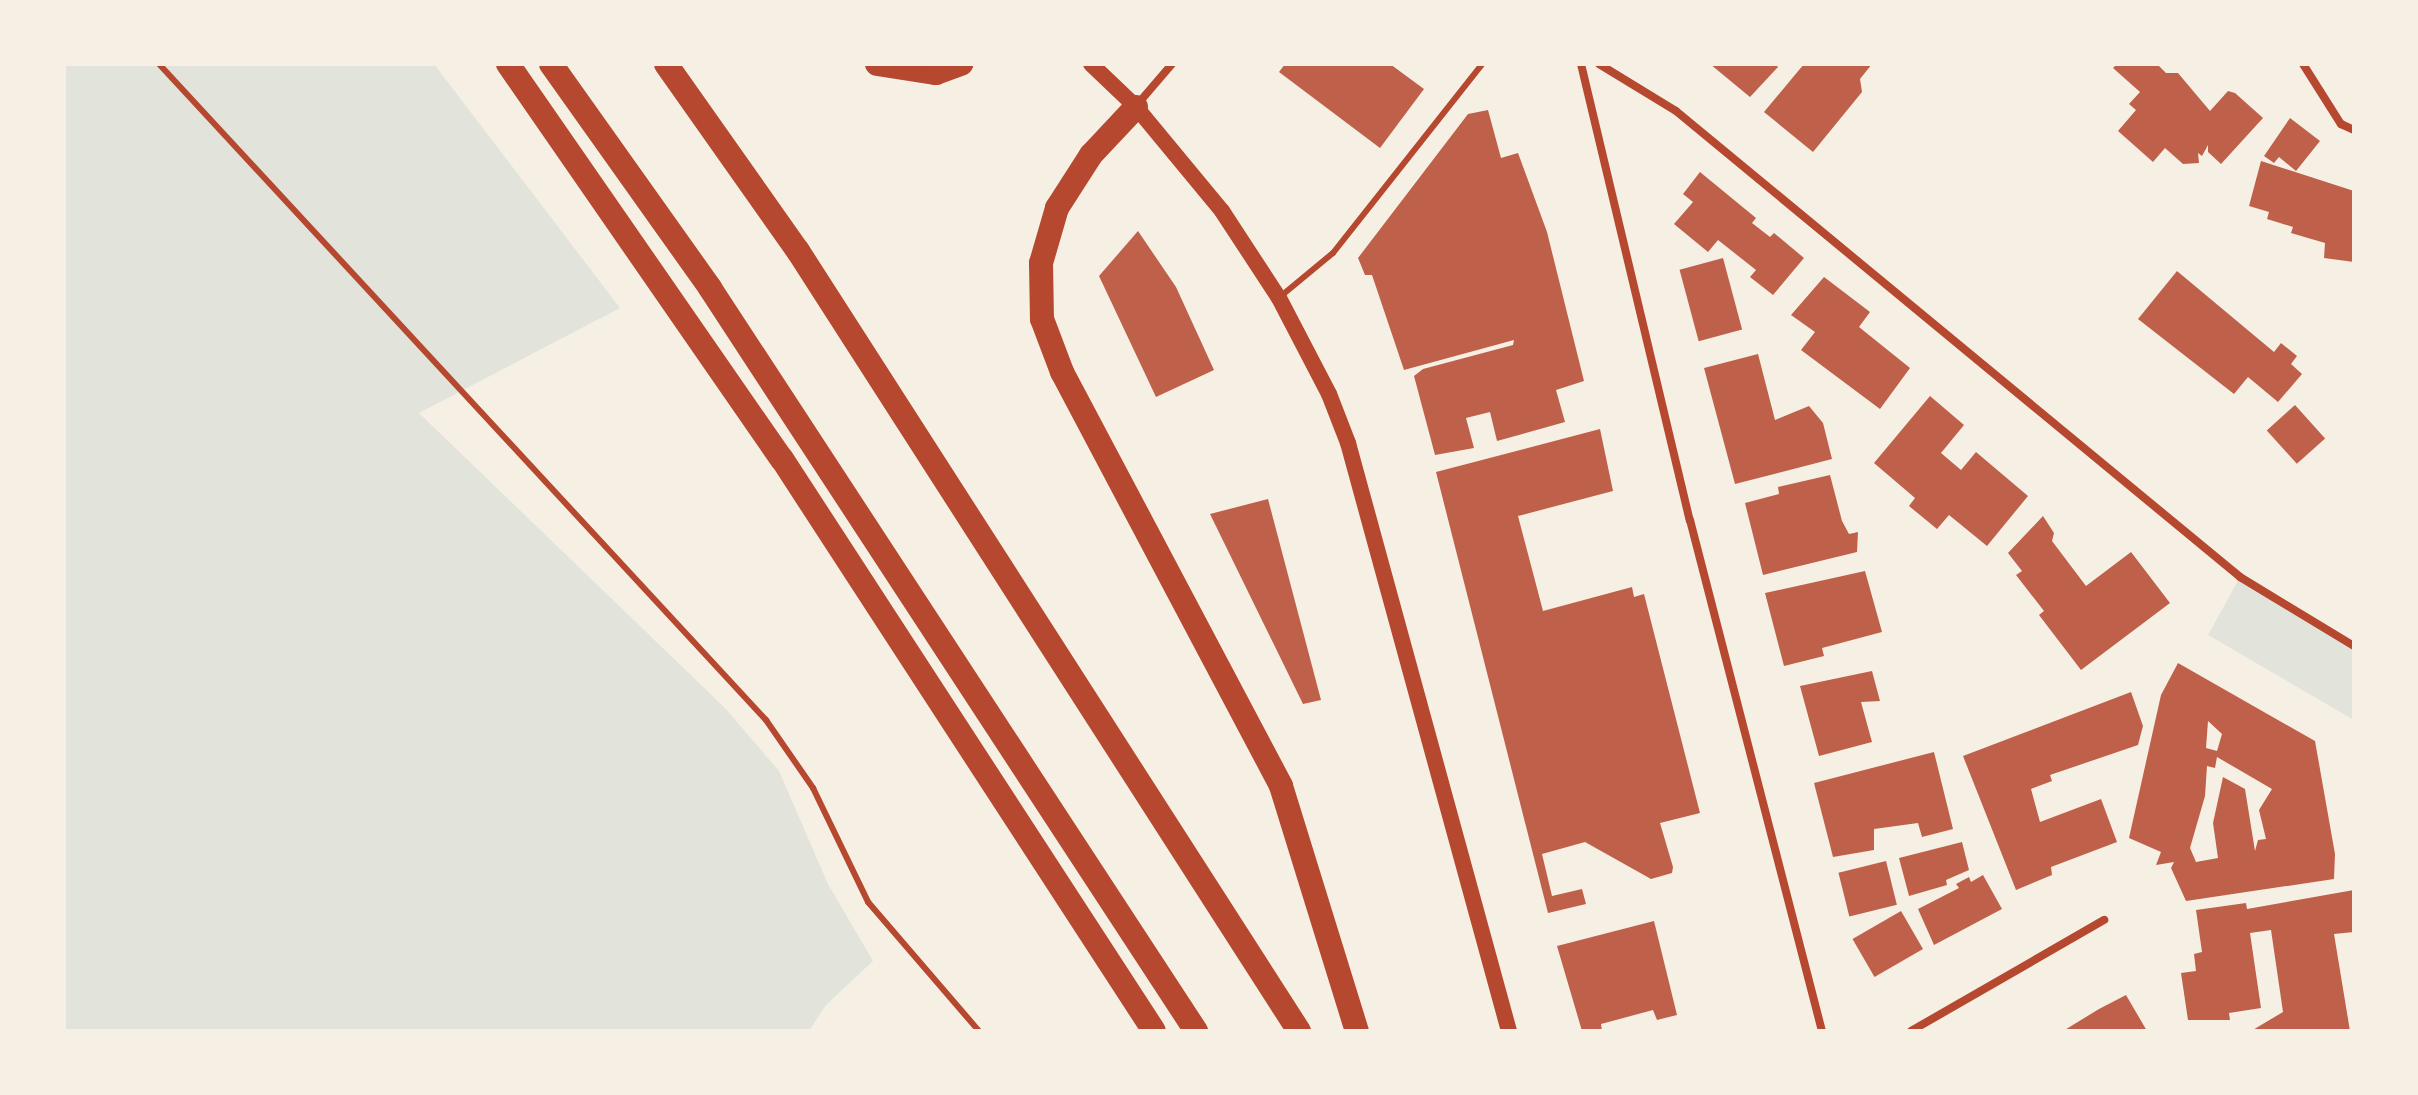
<!DOCTYPE html>
<html>
<head>
<meta charset="utf-8">
<style>
  body { margin:0 }
  #map { position:relative; width:2418px; height:1095px; overflow:hidden; background:#f6efe4; font-family:"Crimson Pro",serif }
  div>[style] { position:absolute }
  .green>* { inset:0; background:#e2e4dc }
  .building>* { inset:0; background:#bf614a; transform-origin:0 0 }
  .service>* { height:6px; margin:-3px; padding:0 3px; transform-origin:3px; border-radius:3px; background:#b5482f }
  .minor>* { height:8px; margin:-4px; padding:0 4px; transform-origin:4px; border-radius:4px; background:#b5482f }
  .secondary>* { height:16px; margin:-8px; padding:0 8px; transform-origin:8px; border-radius:8px; background:#b5482f }
  .motorway>* { height:24px; margin:-12px; padding:0 12px; transform-origin:12px; border-radius:12px; background:#b5482f }
  span { translate:-50% -50%; white-space:nowrap; text-align:center; line-height:1.15; -webkit-text-stroke:8px #f6efe4; paint-order:stroke }
  .frame { position:absolute; inset:0; border:66px solid #f6efe4; pointer-events:none }
</style>
</head>
<body>
<div id="map">
  <div class="green">
    <div style="clip-path:polygon(64px 64px,434px 64px,620px 308px,419px 413px,725px 708px,779px 771px,828px 884px,873px 961px,826px 1005px,809px 1031px,64px 1031px)"></div>
    <div style="clip-path:polygon(2240px 577px,2354px 646px,2354px 720px,2208px 635px)"></div>
  </div>
  <div class="building">
    <div style="clip-path:polygon(1285px 64px,1390px 64px,1424px 89px,1380px 148px,1279px 72px)"></div>
    <div style="clip-path:polygon(1710px 64px,1775px 64px,1778px 67px,1750px 97px)"></div>
    <div style="clip-path:polygon(1804px 64px,1872px 64px,1860px 79px,1862px 92px,1813px 152px,1764px 112px)"></div>
    <div style="clip-path:polygon(2117px 64px,2157px 64px,2166px 73px,2178px 73px,2210px 111px,2228px 91px,2235px 93px,2263px 118px,2221px 164px,2208px 152px,2208px 145px,2202px 156px,2198px 153px,2199px 163px,2183px 164px,2165px 148px,2153px 162px,2118px 131px,2136px 110px,2129px 104px,2140px 92px,2113px 68px)"></div>
    <div style="clip-path:polygon(1488px 110px,1501px 158px,1518px 153px,1547px 232px,1584px 381px,1556px 390px,1565px 422px,1497px 441px,1490px 412px,1466px 418px,1474px 448px,1435px 455px,1414px 376px,1423px 369px,1513px 345px,1514px 340px,1404px 370px,1372px 275px,1365px 275px,1358px 258px,1468px 114px)"></div>
    <div style="clip-path:polygon(2290px 118px,2320px 141px,2296px 171px,2279px 157px,2274px 163px,2264px 156px)"></div>
    <div style="clip-path:polygon(2261px 161px,2354px 191px,2354px 262px,2324px 258px,2325px 243px,2291px 233px,2293px 227px,2267px 219px,2269px 212px,2249px 206px)"></div>
    <div style="clip-path:polygon(1700px 172px,1756px 218px,1752px 223px,1770px 237px,1774px 233px,1804px 258px,1773px 295px,1750px 277px,1756px 270px,1718px 240px,1708px 252px,1674px 224px,1693px 202px,1683px 194px)"></div>
    <div style="clip-path:polygon(1138px 231px,1176px 287px,1214px 370px,1156px 397px,1099px 276px)"></div>
    <div style="left:1723px;top:258px;width:74px;height:45px;rotate:75deg"></div>
    <div style="clip-path:polygon(2177px 271px,2274px 352px,2281px 343px,2297px 356px,2291px 364px,2302px 374px,2278px 402px,2248px 377px,2234px 394px,2138px 319px)"></div>
    <div style="clip-path:polygon(1824px 277px,1870px 312px,1859px 327px,1910px 368px,1880px 409px,1801px 350px,1815px 332px,1791px 315px)"></div>
    <div style="clip-path:polygon(1758px 354px,1775px 420px,1809px 406px,1823px 423px,1832px 459px,1735px 484px,1704px 368px)"></div>
    <div style="clip-path:polygon(1930px 396px,1964px 425px,1941px 453px,1961px 470px,1976px 452px,2028px 496px,1987px 546px,1949px 515px,1937px 529px,1909px 506px,1915px 498px,1874px 463px)"></div>
    <div style="left:2295px;top:405px;width:45px;height:38px;rotate:48deg"></div>
    <div style="clip-path:polygon(1600px 429px,1613px 491px,1518px 516px,1543px 611px,1632px 587px,1634px 597px,1644px 594px,1700px 813px,1660px 823px,1673px 867px,1672px 873px,1651px 879px,1585px 842px,1542px 854px,1552px 896px,1582px 889px,1586px 904px,1548px 913px,1436px 472px)"></div>
    <div style="clip-path:polygon(1830px 475px,1842px 521px,1849px 534px,1858px 532px,1857px 552px,1763px 575px,1745px 503px,1779px 494px,1778px 487px)"></div>
    <div style="clip-path:polygon(1268px 499px,1321px 700px,1303px 704px,1210px 514px)"></div>
    <div style="clip-path:polygon(2043px 516px,2054px 533px,2052px 541px,2086px 586px,2131px 552px,2170px 603px,2081px 670px,2039px 615px,2044px 611px,2016px 575px,2022px 571px,2008px 553px)"></div>
    <div style="clip-path:polygon(1865px 571px,1882px 632px,1822px 648px,1824px 656px,1784px 666px,1765px 593px)"></div>
    <div style="clip-path:polygon(evenodd,2178px 663px,2315px 741px,2335px 854px,2334px 879px,2186px 901px,2171px 868px,2174px 862px,2156px 865px,2161px 852px,2129px 838px,2161px 695px,2178px 663px,2208px 721px,2222px 734px,2217px 751px,2206px 748px,2208px 721px,2178px 663px,2217px 757px,2272px 789px,2259px 810px,2266px 839px,2258px 840px,2255px 851px,2245px 789px,2223px 777px,2213px 823px,2218px 858px,2196px 862px,2190px 848px,2205px 796px,2207px 766px,2215px 768px,2217px 757px)"></div>
    <div style="clip-path:polygon(1872px 671px,1880px 701px,1861px 702px,1872px 742px,1819px 756px,1800px 686px)"></div>
    <div style="clip-path:polygon(2131px 692px,2143px 726px,2138px 745px,2050px 775px,2052px 781px,2031px 789px,2040px 822px,2101px 799px,2117px 842px,2051px 867px,2052px 875px,2016px 890px,1963px 756px)"></div>
    <div style="clip-path:polygon(1934px 752px,1953px 829px,1922px 837px,1918px 823px,1874px 829px,1874px 850px,1833px 857px,1814px 783px)"></div>
    <div style="clip-path:polygon(1962px 842px,1969px 870px,1946px 880px,1947px 885px,1909px 896px,1899px 858px)"></div>
    <div style="left:1886px;top:861px;width:45px;height:49px;rotate:76deg"></div>
    <div style="clip-path:polygon(1983px 875px,2002px 909px,1934px 945px,1918px 909px,1959px 888px,1956px 884px,1969px 877px,1971px 882px)"></div>
    <div style="clip-path:polygon(2354px 890px,2354px 932px,2334px 934px,2350px 1031px,2251px 1031px,2283px 1012px,2271px 930px,2250px 933px,2261px 1008px,2229px 1013px,2230px 1020px,2188px 1020px,2181px 973px,2196px 971px,2194px 954px,2202px 952px,2196px 910px,2246px 903px,2247px 909px)"></div>
    <div style="left:1901px;top:911px;width:44px;height:56px;rotate:60deg"></div>
    <div style="clip-path:polygon(1654px 921px,1677px 1015px,1657px 1020px,1653px 1010px,1601px 1024px,1602px 1031px,1582px 1031px,1557px 946px)"></div>
    <div style="clip-path:polygon(2126px 995px,2147px 1031px,2063px 1031px,2099px 1009px)"></div>
  </div>
  <div class="service">
    <div style="left:159px;top:64px;width:894px;rotate:47.22deg"></div>
    <div style="left:766px;top:720px;width:83px;rotate:55.3deg"></div>
    <div style="left:813px;top:788px;width:127px;rotate:64.2deg"></div>
    <div style="left:868px;top:902px;width:170px;rotate:49.3deg"></div>
    <div style="left:1281px;top:296px;width:67px;rotate:-39.6deg"></div>
    <div style="left:1333px;top:253px;width:241px;rotate:-51.7deg"></div>
  </div>
  <div class="minor">
    <div style="left:1581px;top:64px;width:469px;rotate:76.6deg"></div>
    <div style="left:1690px;top:520px;width:528px;rotate:75.52deg"></div>
    <div style="left:1599px;top:64px;width:90px;rotate:31.4deg"></div>
    <div style="left:1676px;top:111px;width:732px;rotate:39.56deg"></div>
    <div style="left:2240px;top:577px;width:133px;rotate:31.2deg"></div>
    <div style="left:2303px;top:64px;width:71px;rotate:57.7deg"></div>
    <div style="left:2341px;top:124px;width:14px;rotate:25deg"></div>
    <div style="left:1136px;top:106px;width:55px;rotate:-49.4deg"></div>
    <div style="left:1911px;top:1031px;width:223px;rotate:-29.9deg"></div>
  </div>
  <div class="secondary">
    <div style="left:1091px;top:64px;width:62px;rotate:43.7deg"></div>
    <div style="left:1136px;top:107px;width:135px;rotate:50.4deg"></div>
    <div style="left:1222px;top:211px;width:104px;rotate:56.8deg"></div>
    <div style="left:1279px;top:298px;width:108px;rotate:62.5deg"></div>
    <div style="left:1329px;top:394px;width:53px;rotate:68.8deg"></div>
    <div style="left:1348px;top:443px;width:610px;rotate:74.69deg"></div>
  </div>
  <div class="motorway">
    <div style="left:508px;top:64px;width:481px;rotate:55.3deg"></div>
    <div style="left:782px;top:459px;width:682px;rotate:56.96deg"></div>
    <div style="left:551px;top:64px;width:275px;rotate:54.6deg"></div>
    <div style="left:710px;top:288px;width:888px;rotate:56.81deg"></div>
    <div style="left:666px;top:64px;width:229px;rotate:54.8deg"></div>
    <div style="left:798px;top:251px;width:927px;rotate:57.29deg"></div>
    <div style="left:877px;top:64px;width:60px;rotate:8.7deg"></div>
    <div style="left:936px;top:73px;width:27px;rotate:-20deg"></div>
    <div style="left:1136px;top:107px;width:66px;rotate:133.2deg"></div>
    <div style="left:1091px;top:155px;width:63px;rotate:122.7deg"></div>
    <div style="left:1057px;top:208px;width:57px;rotate:106.2deg"></div>
    <div style="left:1041px;top:263px;width:56px;rotate:89deg"></div>
    <div style="left:1042px;top:319px;width:57px;rotate:69.3deg"></div>
    <div style="left:1062px;top:372px;width:468px;rotate:62.1deg"></div>
    <div style="left:1281px;top:786px;width:257px;rotate:72.8deg"></div>
  </div>
  <div class="frame"></div>
</div>
</body>
</html>
